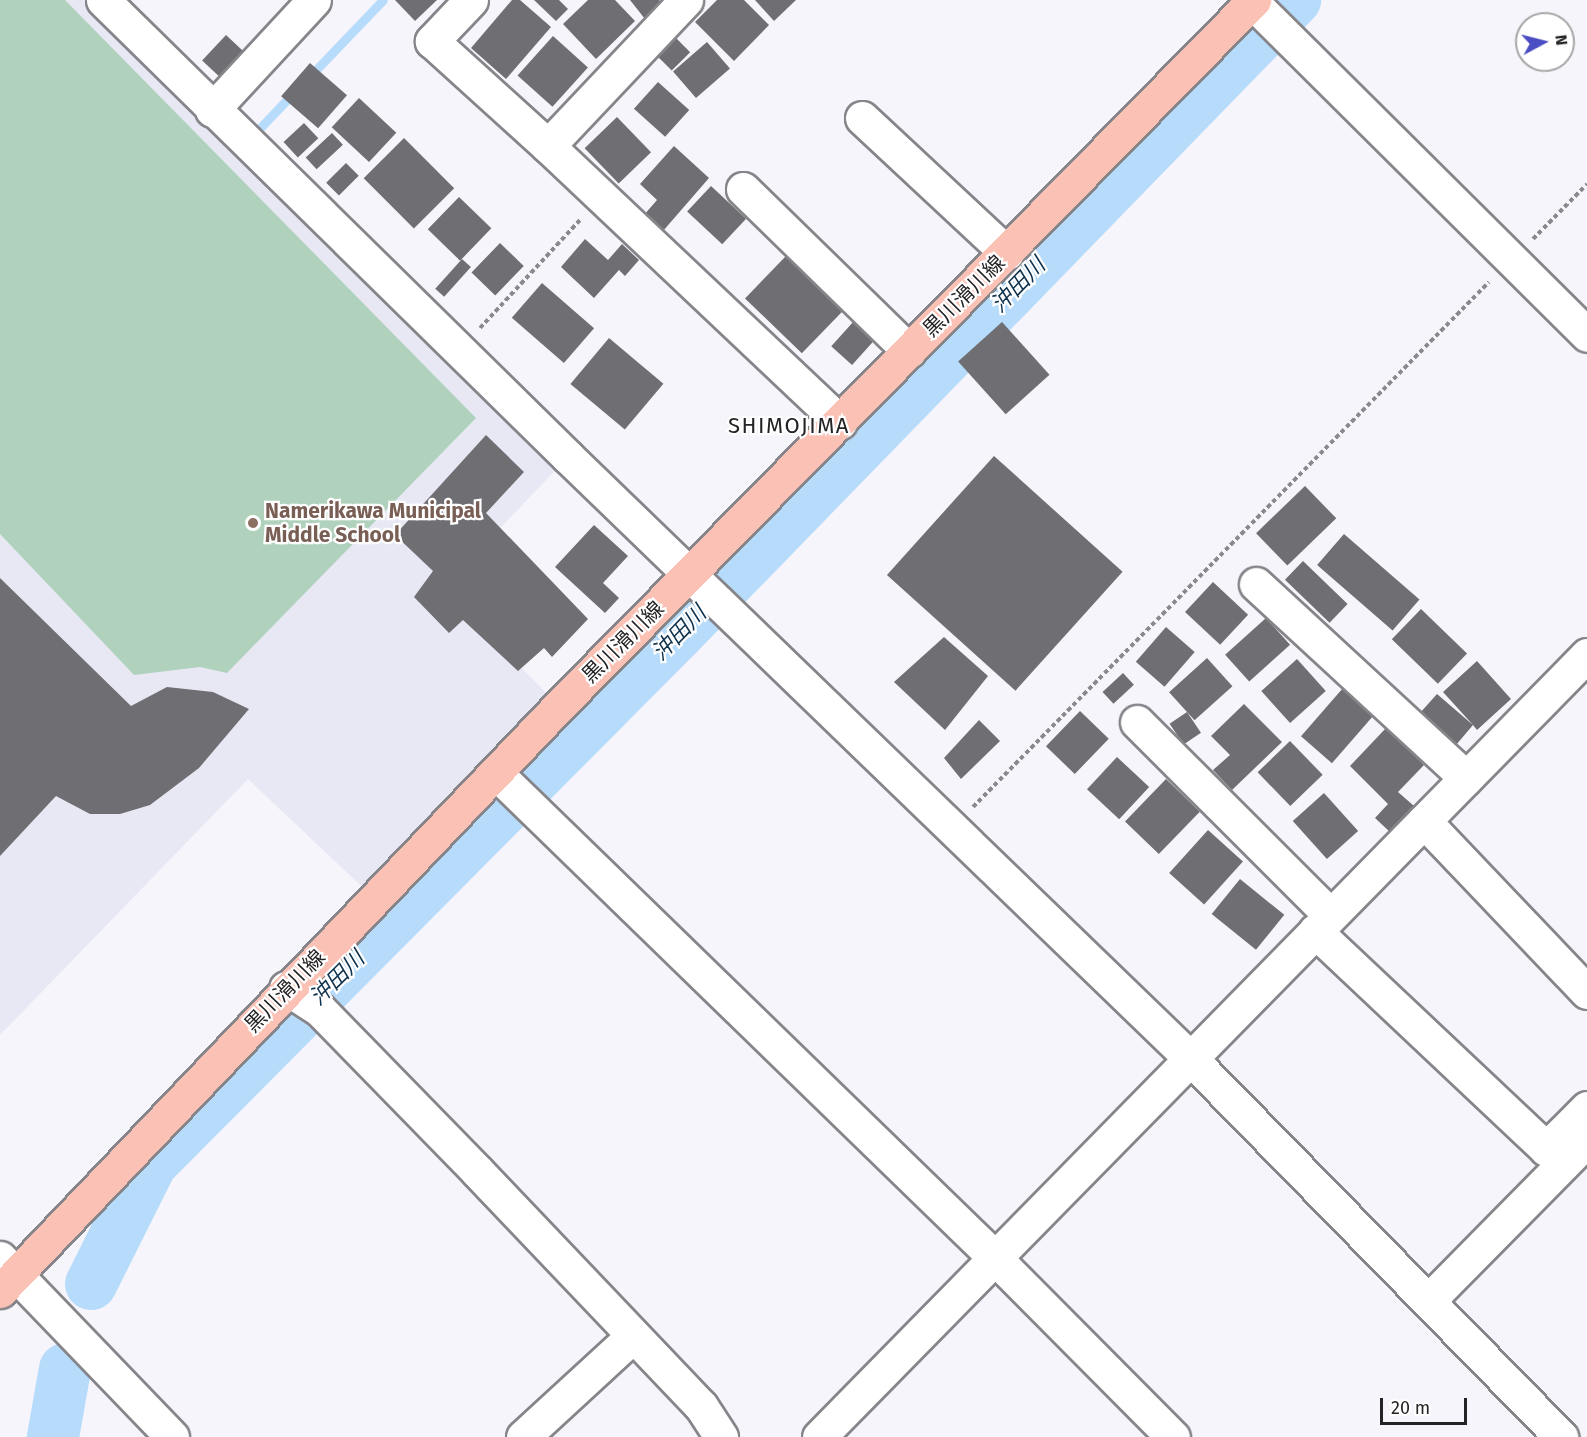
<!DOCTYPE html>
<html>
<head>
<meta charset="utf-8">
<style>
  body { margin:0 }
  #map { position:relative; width:1587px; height:1437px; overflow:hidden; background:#f5f5fb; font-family:"Fira Sans","Noto Sans JP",sans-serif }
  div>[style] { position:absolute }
  .built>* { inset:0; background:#e8e8f5 }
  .green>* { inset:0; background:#b0d2bd }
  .stream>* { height:9px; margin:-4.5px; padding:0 4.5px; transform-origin:4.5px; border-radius:4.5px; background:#b7dbfa }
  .river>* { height:52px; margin:-26px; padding:0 26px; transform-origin:26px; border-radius:26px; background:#b7dbfa }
  .building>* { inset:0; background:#6e6e73; transform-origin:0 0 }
  .path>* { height:4px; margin-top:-2px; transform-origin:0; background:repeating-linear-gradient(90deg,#8a8a8e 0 4.5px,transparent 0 7.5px) }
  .roads { filter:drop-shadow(2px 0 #85858a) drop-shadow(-2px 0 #85858a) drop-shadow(0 2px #85858a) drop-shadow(0 -2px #85858a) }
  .minor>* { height:33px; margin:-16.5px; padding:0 16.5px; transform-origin:16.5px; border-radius:16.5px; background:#fff }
  .major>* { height:33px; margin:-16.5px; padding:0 16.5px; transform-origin:16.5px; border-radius:16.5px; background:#fcc1b5 }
  .dots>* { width:16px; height:16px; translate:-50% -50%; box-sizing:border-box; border:3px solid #fff; border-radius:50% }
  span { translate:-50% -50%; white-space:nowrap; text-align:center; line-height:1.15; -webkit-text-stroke:4.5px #fff; paint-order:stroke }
  .street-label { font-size:21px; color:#232325 }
  .education-label { font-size:21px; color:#785e54; font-weight:700 }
  .left { translate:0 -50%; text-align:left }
  .water-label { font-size:22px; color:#10334d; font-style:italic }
  .neighbourhood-label { font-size:22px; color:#232325; letter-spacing:1.5px }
  .north { position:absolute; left:1515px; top:12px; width:60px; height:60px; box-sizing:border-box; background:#fff; border:2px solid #a7a7a8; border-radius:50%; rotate:83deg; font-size:16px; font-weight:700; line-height:24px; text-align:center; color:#232325 }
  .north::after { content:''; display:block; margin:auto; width:21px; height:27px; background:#4c4ec4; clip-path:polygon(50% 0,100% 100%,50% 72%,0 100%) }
  .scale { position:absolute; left:1380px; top:1398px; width:87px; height:27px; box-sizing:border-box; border:3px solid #232325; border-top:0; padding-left:8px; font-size:18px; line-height:21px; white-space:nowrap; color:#232325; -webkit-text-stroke:4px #fff; paint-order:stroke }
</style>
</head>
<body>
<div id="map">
  <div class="built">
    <div style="clip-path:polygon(0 0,104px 0,568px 457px,443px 588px,559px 706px,375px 899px,248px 779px,0 1035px)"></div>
  </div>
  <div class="green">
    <div style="clip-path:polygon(0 0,65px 0,476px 418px,227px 673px,200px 667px,134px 675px,0 534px)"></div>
  </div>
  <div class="stream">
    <div style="left:310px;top:76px;width:105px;rotate:-46.2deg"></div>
    <div style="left:258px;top:130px;width:52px;rotate:-46.5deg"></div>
  </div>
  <div class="river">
    <div style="left:91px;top:1284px;width:134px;rotate:-63.4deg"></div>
    <div style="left:151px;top:1164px;width:745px;rotate:-45.16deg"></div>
    <div style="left:676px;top:636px;width:888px;rotate:-45.78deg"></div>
    <div style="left:53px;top:1437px;width:69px;rotate:-80deg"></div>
  </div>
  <div class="building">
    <div style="clip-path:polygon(395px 0,437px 0,415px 21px)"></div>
    <div style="clip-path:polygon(512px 0,520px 0,551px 27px,506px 79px,471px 48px)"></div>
    <div style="clip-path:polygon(534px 0,559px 0,568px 9px,556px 21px)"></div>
    <div style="clip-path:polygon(588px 0,615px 0,635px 21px,596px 59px,563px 24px)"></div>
    <div style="clip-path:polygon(630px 0,659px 0,661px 2px,645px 19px)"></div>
    <div style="clip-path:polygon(717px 0,744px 0,769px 25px,734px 61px,695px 22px)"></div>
    <div style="clip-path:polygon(755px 0,796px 0,774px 21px)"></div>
    <div style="left:226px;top:35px;width:34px;height:35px;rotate:43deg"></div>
    <div style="left:553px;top:36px;width:47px;height:53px;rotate:42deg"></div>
    <div style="left:676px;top:38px;width:20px;height:26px;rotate:45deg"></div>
    <div style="left:707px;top:42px;width:35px;height:45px;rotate:49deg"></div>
    <div style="left:310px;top:63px;width:49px;height:44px;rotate:41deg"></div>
    <div style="left:658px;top:82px;width:42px;height:36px;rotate:42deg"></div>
    <div style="left:359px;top:98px;width:51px;height:40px;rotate:43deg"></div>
    <div style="left:617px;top:117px;width:49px;height:45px;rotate:46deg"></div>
    <div style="left:304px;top:123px;width:21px;height:28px;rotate:47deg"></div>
    <div style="left:332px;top:133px;width:16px;height:36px;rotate:47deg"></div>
    <div style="left:404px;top:138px;width:71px;height:57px;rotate:45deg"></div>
    <div style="clip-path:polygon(674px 146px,709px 178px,663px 231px,644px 215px,657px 200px,640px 184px)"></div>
    <div style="left:346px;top:163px;width:18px;height:28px;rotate:45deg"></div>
    <div style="left:711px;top:186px;width:48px;height:35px;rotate:43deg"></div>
    <div style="left:459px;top:197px;width:45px;height:45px;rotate:44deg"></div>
    <div style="clip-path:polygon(585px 239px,608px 260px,622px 244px,639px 260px,625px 276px,619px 270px,594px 298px,561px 267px)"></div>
    <div style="left:500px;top:243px;width:33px;height:41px;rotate:44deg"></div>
    <div style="left:786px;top:256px;width:79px;height:59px;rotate:44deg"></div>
    <div style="left:462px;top:259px;width:12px;height:40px;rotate:42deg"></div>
    <div style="left:542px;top:283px;width:69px;height:46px;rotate:41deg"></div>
    <div style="left:854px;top:321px;width:28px;height:34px;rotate:42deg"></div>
    <div style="left:1002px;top:322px;width:71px;height:59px;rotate:48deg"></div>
    <div style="left:609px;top:338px;width:71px;height:60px;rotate:40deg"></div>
    <div style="clip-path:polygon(486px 435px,524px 472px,486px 513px,588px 619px,552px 657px,544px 648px,518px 671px,463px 620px,449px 633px,414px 597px,433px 571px,395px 535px)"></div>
    <div style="left:994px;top:456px;width:173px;height:160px;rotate:42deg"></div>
    <div style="left:1305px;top:486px;width:45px;height:68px;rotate:46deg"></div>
    <div style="clip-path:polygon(594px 525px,628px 556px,603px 583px,619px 598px,605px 613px,555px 567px)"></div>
    <div style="left:1344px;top:534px;width:100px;height:41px;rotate:41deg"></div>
    <div style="left:1303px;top:561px;width:62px;height:26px;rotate:44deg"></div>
    <div style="clip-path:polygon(0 578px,131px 706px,167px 687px,213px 692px,249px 709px,199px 768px,150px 805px,120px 814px,90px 814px,56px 796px,0 856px)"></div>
    <div style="left:1213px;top:582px;width:48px;height:41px;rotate:43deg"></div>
    <div style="left:1421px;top:609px;width:64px;height:42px;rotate:44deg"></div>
    <div style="left:1266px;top:618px;width:36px;height:55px;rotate:48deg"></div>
    <div style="left:1166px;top:627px;width:38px;height:46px;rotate:41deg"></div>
    <div style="clip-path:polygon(944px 637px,988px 676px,945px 730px,894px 682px)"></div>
    <div style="left:1207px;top:658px;width:38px;height:51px;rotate:48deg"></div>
    <div style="left:1297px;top:659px;width:43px;height:48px;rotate:48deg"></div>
    <div style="clip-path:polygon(1477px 661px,1511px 699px,1477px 730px,1473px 725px,1456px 745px,1420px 713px,1437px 694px,1473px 725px,1443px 692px)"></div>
    <div style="left:1123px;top:673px;width:16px;height:28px;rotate:47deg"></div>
    <div style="left:1343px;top:688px;width:41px;height:64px;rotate:41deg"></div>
    <div style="clip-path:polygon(1244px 704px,1282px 742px,1232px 790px,1213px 770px,1230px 755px,1211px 736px)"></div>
    <div style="left:1080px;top:711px;width:40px;height:49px;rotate:44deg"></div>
    <div style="left:1187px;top:712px;width:25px;height:21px;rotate:56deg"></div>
    <div style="clip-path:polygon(979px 720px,1000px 741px,961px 779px,944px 758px)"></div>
    <div style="clip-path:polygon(1386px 728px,1424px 765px,1398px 792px,1414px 806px,1390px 832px,1375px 818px,1388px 804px,1350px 766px)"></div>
    <div style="left:1290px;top:741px;width:47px;height:45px;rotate:46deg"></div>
    <div style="left:1117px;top:757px;width:44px;height:44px;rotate:43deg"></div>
    <div style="left:1166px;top:779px;width:47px;height:59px;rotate:44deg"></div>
    <div style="left:1324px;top:793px;width:51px;height:42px;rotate:48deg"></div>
    <div style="left:1208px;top:830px;width:47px;height:58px;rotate:42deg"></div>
    <div style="left:1240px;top:879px;width:57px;height:45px;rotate:39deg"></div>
  </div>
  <div class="path">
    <div style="left:1533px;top:239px;width:77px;rotate:-45.5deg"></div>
    <div style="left:480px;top:328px;width:149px;rotate:-47.2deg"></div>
    <div style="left:973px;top:807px;width:736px;rotate:-45.5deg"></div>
  </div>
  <div class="roads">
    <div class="minor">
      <div style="left:103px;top:0;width:652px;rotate:44.5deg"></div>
      <div style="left:568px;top:457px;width:868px;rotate:44.02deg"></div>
      <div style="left:1192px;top:1060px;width:528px;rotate:45.61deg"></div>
      <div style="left:471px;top:0;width:57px;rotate:133.6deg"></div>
      <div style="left:432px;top:41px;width:156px;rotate:42.2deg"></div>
      <div style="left:686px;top:0;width:201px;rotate:133.4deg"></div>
      <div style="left:548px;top:146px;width:402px;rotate:43.4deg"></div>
      <div style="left:1250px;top:0;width:475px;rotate:44.8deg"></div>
      <div style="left:212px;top:110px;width:150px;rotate:-47.2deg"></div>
      <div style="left:862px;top:118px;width:198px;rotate:43deg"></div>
      <div style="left:743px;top:189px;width:232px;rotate:44.3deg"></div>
      <div style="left:1256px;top:584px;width:286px;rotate:42.7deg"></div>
      <div style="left:1137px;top:722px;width:273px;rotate:45deg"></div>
      <div style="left:496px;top:773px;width:694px;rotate:44.18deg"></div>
      <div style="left:994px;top:1257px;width:254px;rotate:45.2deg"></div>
      <div style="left:1424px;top:821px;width:236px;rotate:46.4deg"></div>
      <div style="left:1315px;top:931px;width:318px;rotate:43.3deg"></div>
      <div style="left:1546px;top:1149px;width:58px;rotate:-45deg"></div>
      <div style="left:286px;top:988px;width:40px;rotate:32.9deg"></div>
      <div style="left:320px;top:1010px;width:225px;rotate:45.7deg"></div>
      <div style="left:477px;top:1171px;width:325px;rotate:46.4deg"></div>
      <div style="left:701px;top:1406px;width:37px;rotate:57deg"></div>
      <div style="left:0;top:1258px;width:248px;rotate:46.1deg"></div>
      <div style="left:1428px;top:1301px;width:226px;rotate:-45.4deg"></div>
      <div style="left:523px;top:1437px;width:149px;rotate:-42.6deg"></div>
      <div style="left:819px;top:1437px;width:1096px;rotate:-45.52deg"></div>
    </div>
    <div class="major">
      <div style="left:0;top:1291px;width:809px;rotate:-46.3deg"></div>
      <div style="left:559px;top:706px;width:991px;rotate:-45.45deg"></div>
    </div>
  </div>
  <div class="dots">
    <div style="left:253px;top:523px;background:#8d6e63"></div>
  </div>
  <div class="street-label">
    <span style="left:964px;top:296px;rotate:-45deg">黒川滑川線</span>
    <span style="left:623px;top:642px;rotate:-45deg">黒川滑川線</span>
    <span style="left:285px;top:991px;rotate:-46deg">黒川滑川線</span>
  </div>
  <div class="education-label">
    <span class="left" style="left:265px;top:523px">Namerikawa Municipal<br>Middle School</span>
  </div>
  <div class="water-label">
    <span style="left:1018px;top:285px;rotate:-46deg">沖田川</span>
    <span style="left:679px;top:633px;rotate:-46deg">沖田川</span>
    <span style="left:337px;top:978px;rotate:-45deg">沖田川</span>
  </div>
  <div class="neighbourhood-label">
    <span style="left:789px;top:426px">SHIMOJIMA</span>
  </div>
  <div class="north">N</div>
  <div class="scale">20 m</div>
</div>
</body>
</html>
